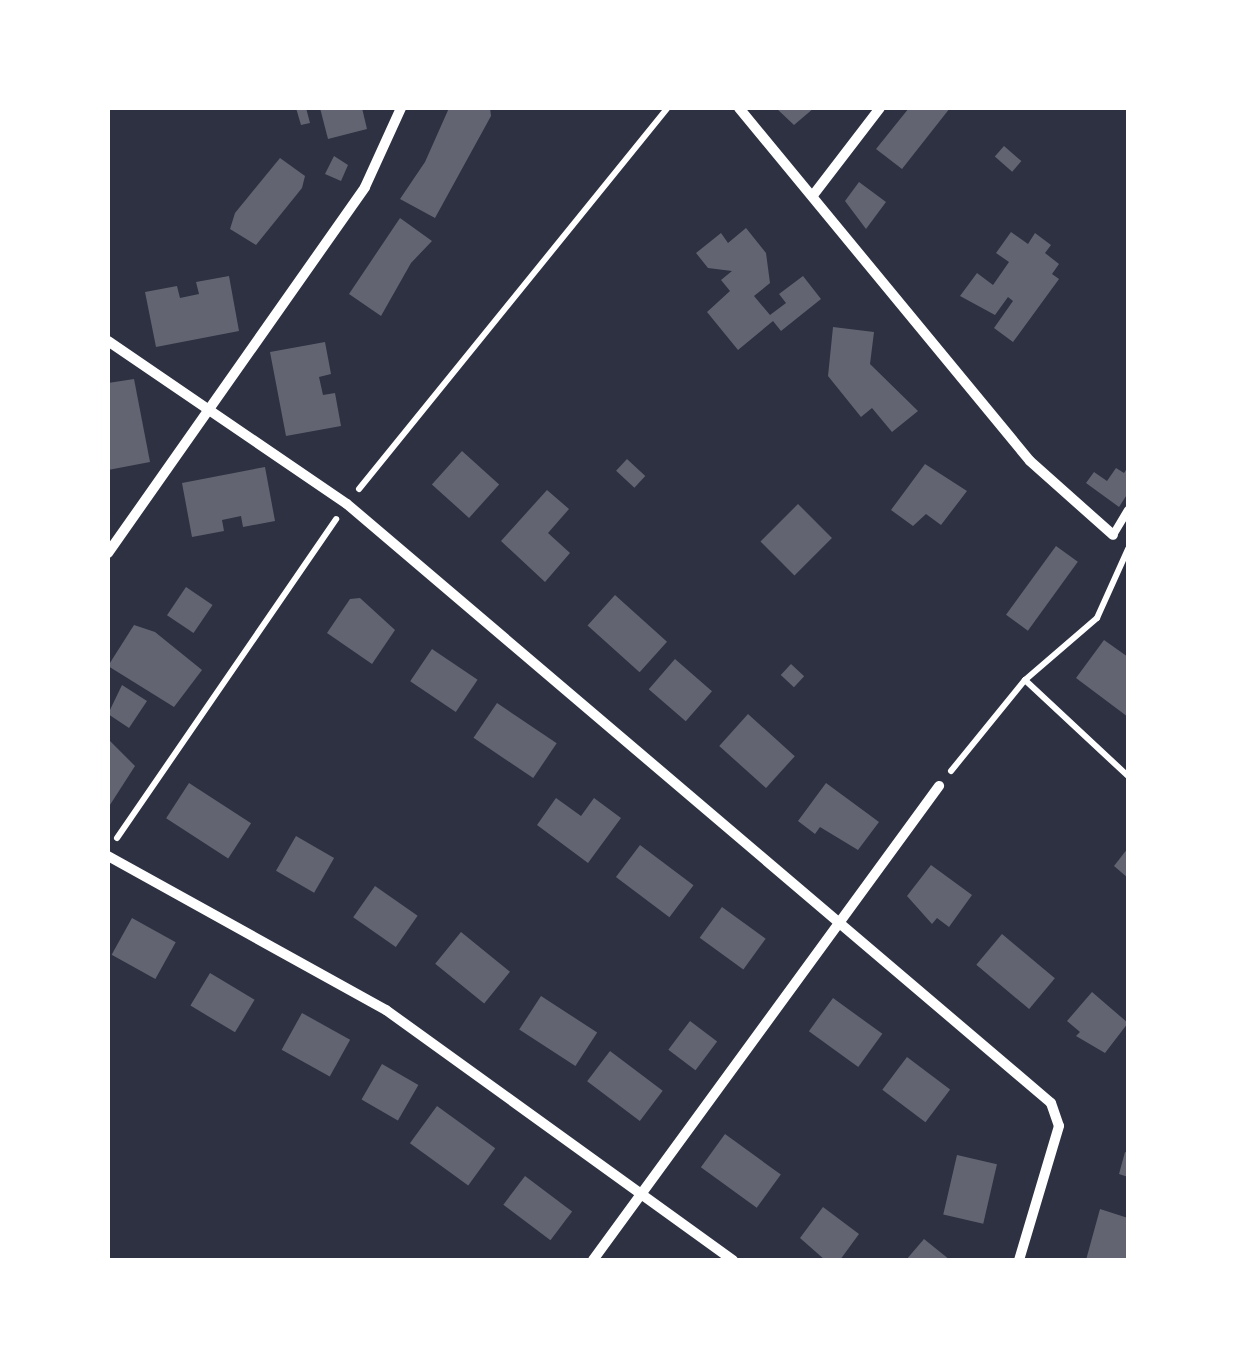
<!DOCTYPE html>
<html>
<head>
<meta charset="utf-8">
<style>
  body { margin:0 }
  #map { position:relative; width:1236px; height:1368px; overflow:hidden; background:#2d3142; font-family:"Sofia Sans Condensed",sans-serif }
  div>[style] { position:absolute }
  .building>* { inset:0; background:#626471; transform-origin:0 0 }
  .path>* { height:6px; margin:-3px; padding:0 3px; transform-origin:3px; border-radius:3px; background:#fff }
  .service>* { height:8px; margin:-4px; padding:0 4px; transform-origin:4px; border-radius:4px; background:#fff }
  .minor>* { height:10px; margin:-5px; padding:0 5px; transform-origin:5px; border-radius:5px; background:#fff }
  span { translate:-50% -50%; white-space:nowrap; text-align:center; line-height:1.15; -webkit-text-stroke:10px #fff; paint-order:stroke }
  .frame { position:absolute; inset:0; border:110px solid #fff; pointer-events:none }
</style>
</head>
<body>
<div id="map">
  <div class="building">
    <div style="clip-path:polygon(296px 108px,306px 108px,310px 123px,301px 125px)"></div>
    <div style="clip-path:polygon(320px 108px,362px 108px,367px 129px,328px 139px)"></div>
    <div style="clip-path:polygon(449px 108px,490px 108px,491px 116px,435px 218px,400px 199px,425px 162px)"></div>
    <div style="clip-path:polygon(776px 108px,814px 108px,794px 125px)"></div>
    <div style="clip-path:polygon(909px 108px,950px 108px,902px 169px,876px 149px)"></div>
    <div style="left:1004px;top:146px;width:23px;height:14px;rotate:41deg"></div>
    <div style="clip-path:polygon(334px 156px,348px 165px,341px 181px,325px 174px)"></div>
    <div style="clip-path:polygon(280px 158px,305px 176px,302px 188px,256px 245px,230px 229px,235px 213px)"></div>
    <div style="clip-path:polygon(859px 182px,886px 202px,866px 229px,845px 201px)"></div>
    <div style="clip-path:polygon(400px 218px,432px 241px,411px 263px,381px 316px,349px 294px)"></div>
    <div style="clip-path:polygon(746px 228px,766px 253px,770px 283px,754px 296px,770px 315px,786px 303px,779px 294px,803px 276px,821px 299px,781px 331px,773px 321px,738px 350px,707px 312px,730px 291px,721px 280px,732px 271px,708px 268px,696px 253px,721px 233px,728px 243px)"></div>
    <div style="clip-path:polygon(1011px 232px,1028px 244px,1035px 233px,1051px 245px,1045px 253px,1059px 264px,1052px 274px,1059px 279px,1013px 342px,994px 328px,1013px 301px,1008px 297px,995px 315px,960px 296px,977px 273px,993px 285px,1009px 262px,996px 253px)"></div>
    <div style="clip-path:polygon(229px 276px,239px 331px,156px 347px,145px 292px,177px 286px,180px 298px,199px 294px,196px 282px)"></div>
    <div style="clip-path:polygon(833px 327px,874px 332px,870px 364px,918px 411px,892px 432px,872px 408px,861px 417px,828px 376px)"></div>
    <div style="clip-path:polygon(325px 342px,331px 374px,319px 377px,323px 395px,335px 393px,341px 426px,286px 436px,270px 352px)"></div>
    <div style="clip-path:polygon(134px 379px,150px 462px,108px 470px,108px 383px)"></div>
    <div style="left:462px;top:451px;width:50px;height:45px;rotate:42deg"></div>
    <div style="left:627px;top:459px;width:25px;height:16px;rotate:43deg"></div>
    <div style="clip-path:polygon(925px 464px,967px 491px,941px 525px,926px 514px,913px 526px,891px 510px)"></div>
    <div style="clip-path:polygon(265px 467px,275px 521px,243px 527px,241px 516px,222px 520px,224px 531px,192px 537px,182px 483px)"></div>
    <div style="clip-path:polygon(1128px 467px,1128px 493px,1119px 507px,1086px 483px,1094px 472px,1107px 481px,1116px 468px,1124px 473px)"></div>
    <div style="clip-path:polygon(547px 490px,569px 509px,548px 533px,570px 553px,545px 582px,501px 541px)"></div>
    <div style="left:798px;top:504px;width:48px;height:53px;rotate:45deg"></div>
    <div style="left:1056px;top:546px;width:27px;height:85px;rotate:36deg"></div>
    <div style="left:186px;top:587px;width:32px;height:34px;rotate:34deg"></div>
    <div style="left:615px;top:595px;width:70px;height:41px;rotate:42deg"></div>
    <div style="clip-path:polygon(360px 598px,395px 630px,372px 664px,327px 633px,350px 599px)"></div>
    <div style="clip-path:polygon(134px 625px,155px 632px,202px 670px,174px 707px,108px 666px)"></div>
    <div style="clip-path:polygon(1104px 640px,1128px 657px,1128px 717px,1076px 678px)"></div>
    <div style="left:432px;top:649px;width:55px;height:39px;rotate:34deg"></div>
    <div style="left:675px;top:659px;width:49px;height:40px;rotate:41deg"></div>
    <div style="left:791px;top:664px;width:18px;height:15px;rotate:43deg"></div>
    <div style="clip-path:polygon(122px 685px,147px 701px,129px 728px,108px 714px)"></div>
    <div style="left:497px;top:703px;width:72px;height:42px;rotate:34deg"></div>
    <div style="left:748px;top:714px;width:63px;height:43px;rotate:42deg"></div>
    <div style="clip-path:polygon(108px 739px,135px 766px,108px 808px)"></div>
    <div style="left:189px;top:783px;width:74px;height:42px;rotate:33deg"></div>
    <div style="clip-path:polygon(826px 783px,879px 822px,858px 850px,820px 827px,815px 834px,798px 821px)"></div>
    <div style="clip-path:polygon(556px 798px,581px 816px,594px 798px,621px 818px,588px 863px,537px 825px)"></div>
    <div style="left:296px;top:836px;width:44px;height:40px;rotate:30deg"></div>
    <div style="left:640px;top:845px;width:67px;height:40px;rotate:37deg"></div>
    <div style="clip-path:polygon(1128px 848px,1128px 878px,1114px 866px)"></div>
    <div style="clip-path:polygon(931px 865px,972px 895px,949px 927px,937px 918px,932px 924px,907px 896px)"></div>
    <div style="left:375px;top:886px;width:52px;height:38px;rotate:35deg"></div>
    <div style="left:722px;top:907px;width:54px;height:38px;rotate:36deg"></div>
    <div style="left:132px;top:918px;width:50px;height:42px;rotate:29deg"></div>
    <div style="left:461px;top:932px;width:63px;height:41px;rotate:39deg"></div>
    <div style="left:1002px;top:934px;width:69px;height:40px;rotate:40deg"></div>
    <div style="left:210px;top:973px;width:52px;height:38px;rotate:31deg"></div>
    <div style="clip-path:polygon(1092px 992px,1128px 1023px,1105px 1053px,1076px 1036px,1080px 1032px,1067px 1021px)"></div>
    <div style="left:541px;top:996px;width:67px;height:40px;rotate:33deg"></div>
    <div style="left:833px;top:998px;width:61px;height:41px;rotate:36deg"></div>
    <div style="left:302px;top:1013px;width:55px;height:42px;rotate:29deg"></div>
    <div style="left:690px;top:1021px;width:34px;height:36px;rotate:37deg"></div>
    <div style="left:610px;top:1051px;width:66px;height:38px;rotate:37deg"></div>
    <div style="left:907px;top:1057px;width:54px;height:41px;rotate:37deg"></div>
    <div style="left:382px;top:1064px;width:42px;height:41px;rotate:30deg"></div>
    <div style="left:437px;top:1106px;width:72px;height:46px;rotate:36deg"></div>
    <div style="left:725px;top:1134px;width:69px;height:41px;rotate:36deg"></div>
    <div style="clip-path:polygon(1125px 1152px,1128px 1153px,1128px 1177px,1119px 1174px)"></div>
    <div style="left:957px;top:1155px;width:41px;height:61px;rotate:13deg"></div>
    <div style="left:525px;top:1176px;width:59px;height:36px;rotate:37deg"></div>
    <div style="clip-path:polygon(823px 1207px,859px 1234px,840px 1260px,825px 1260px,800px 1238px)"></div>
    <div style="clip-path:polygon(1100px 1209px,1128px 1218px,1128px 1260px,1086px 1260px)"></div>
    <div style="clip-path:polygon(924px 1239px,950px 1260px,906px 1260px)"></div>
  </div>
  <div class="path">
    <div style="left:359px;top:489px;width:491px;rotate:-51deg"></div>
    <div style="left:1025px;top:680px;width:141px;rotate:43deg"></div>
    <div style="left:951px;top:771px;width:117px;rotate:-50.9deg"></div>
    <div style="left:1025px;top:680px;width:95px;rotate:-40.7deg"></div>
    <div style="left:1097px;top:618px;width:76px;rotate:-65.8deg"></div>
    <div style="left:117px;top:838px;width:387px;rotate:-55.5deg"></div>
  </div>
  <div class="service">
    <div style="left:1113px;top:535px;width:29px;rotate:-59deg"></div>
  </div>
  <div class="minor">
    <div style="left:739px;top:108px;width:457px;rotate:50.5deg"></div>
    <div style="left:1030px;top:461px;width:111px;rotate:41.7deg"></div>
    <div style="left:814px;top:194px;width:108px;rotate:-52.5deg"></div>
    <div style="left:108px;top:341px;width:289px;rotate:34.3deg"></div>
    <div style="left:347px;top:504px;width:924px;rotate:40.39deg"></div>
    <div style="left:1051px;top:1103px;width:24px;rotate:71deg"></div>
    <div style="left:1059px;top:1126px;width:140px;rotate:106.6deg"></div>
    <div style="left:108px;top:553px;width:447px;rotate:-54.9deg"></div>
    <div style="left:365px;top:187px;width:87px;rotate:-65.5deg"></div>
    <div style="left:108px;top:856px;width:318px;rotate:29deg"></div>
    <div style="left:386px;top:1010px;width:428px;rotate:35.8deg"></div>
    <div style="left:593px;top:1260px;width:587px;rotate:-53.87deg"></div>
  </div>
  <div class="frame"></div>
</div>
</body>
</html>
